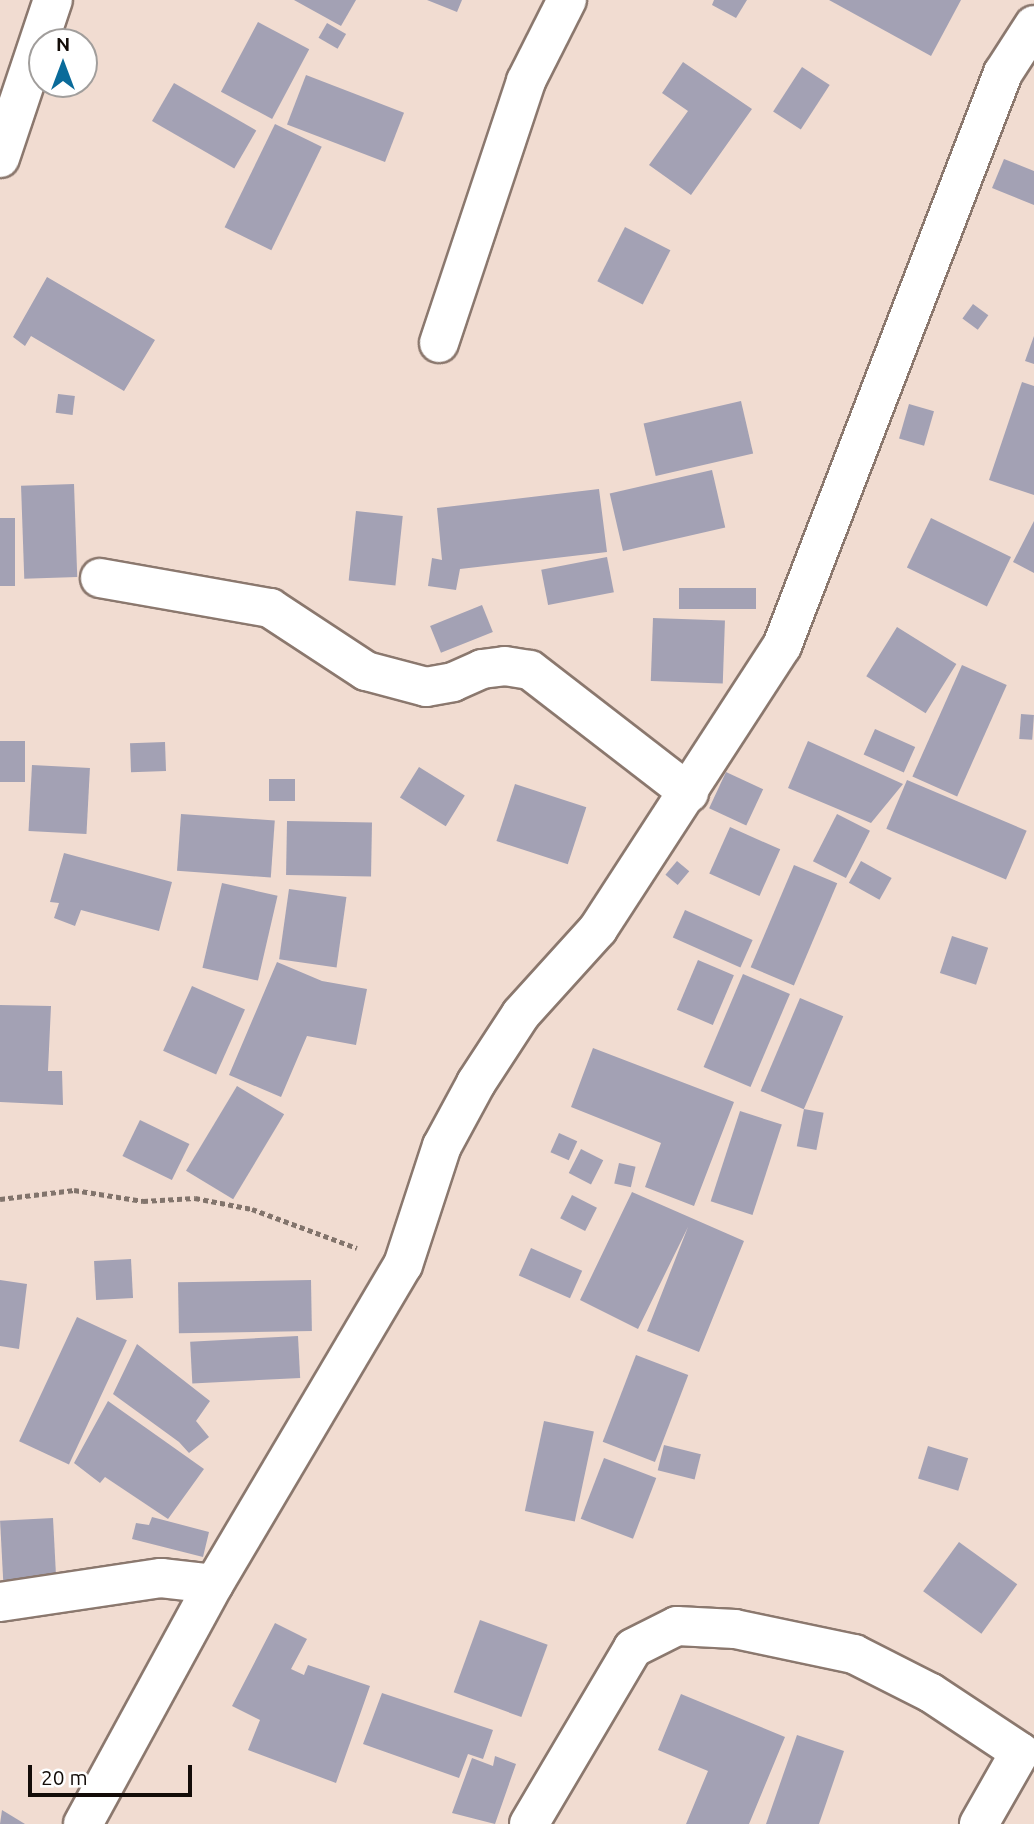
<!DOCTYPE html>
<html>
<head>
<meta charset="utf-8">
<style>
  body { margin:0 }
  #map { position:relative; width:1034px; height:1824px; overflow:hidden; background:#f1dcd1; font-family:Ubuntu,sans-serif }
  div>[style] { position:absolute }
  .building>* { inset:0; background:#a3a1b4; transform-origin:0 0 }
  .path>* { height:4.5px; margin-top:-2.25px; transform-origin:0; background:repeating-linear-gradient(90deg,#82746c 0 5px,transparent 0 8.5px) }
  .roads { filter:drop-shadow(2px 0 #8b786e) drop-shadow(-2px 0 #8b786e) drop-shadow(0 2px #8b786e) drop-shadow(0 -2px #8b786e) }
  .minor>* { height:38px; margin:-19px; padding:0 19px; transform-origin:19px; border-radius:19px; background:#fff }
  span { translate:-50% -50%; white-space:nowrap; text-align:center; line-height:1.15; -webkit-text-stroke:6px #fff; paint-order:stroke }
  .north { position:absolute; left:28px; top:28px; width:70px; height:70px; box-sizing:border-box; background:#fff; border:2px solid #a19e9c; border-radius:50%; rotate:0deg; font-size:19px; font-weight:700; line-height:28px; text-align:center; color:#130c08 }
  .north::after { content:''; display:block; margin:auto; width:24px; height:32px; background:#0a6b9a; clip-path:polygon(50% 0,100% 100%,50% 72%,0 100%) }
  .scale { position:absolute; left:28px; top:1765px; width:164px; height:32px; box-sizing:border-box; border:4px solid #130c08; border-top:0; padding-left:9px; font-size:21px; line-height:24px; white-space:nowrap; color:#130c08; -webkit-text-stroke:5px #fff; paint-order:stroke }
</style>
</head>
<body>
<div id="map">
  <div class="building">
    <div style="clip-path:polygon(294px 0,356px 0,341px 26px)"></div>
    <div style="clip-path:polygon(427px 0,462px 0,457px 12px)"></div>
    <div style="clip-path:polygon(714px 0,747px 0,736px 18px,712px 5px)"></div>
    <div style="clip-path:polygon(829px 0,961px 0,931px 56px)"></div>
    <div style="left:258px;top:22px;width:58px;height:79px;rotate:28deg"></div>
    <div style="left:327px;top:23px;width:22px;height:17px;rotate:30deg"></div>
    <div style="clip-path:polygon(683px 62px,752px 109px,691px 195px,649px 165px,688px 111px,662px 93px)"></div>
    <div style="left:802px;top:67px;width:33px;height:53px;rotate:33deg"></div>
    <div style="left:306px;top:75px;width:105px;height:53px;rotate:21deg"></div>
    <div style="left:174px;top:83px;width:95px;height:44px;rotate:30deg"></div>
    <div style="left:275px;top:124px;width:52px;height:115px;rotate:26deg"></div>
    <div style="clip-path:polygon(1004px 159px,1034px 171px,1034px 205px,992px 188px)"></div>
    <div style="left:625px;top:227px;width:51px;height:61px;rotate:27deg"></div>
    <div style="clip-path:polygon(47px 277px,155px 340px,124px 391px,31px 336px,25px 346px,13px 337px)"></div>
    <div style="left:973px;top:304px;width:19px;height:18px;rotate:36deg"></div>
    <div style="clip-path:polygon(1034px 336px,1034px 364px,1025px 361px)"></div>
    <div style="clip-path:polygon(1022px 382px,1034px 386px,1034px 495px,989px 480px)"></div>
    <div style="left:58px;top:394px;width:17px;height:19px;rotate:7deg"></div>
    <div style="left:741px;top:401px;width:54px;height:100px;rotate:77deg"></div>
    <div style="left:909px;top:404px;width:26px;height:36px;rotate:16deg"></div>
    <div style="left:712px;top:470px;width:59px;height:105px;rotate:77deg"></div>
    <div style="left:74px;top:484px;width:93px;height:53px;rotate:88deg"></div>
    <div style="clip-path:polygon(599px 489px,607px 552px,460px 569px,456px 590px,428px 586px,432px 558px,442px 560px,437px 508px)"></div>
    <div style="left:356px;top:511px;width:47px;height:70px;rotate:6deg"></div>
    <div style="left:0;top:518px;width:15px;height:68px"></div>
    <div style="left:931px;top:518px;width:89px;height:55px;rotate:26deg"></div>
    <div style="clip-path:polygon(1034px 521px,1034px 573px,1013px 562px)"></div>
    <div style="left:607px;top:557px;width:36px;height:67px;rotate:79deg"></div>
    <div style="left:756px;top:588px;width:21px;height:77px;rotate:90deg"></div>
    <div style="left:482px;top:605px;width:29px;height:56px;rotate:68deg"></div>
    <div style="left:653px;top:618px;width:72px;height:63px;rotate:2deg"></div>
    <div style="left:897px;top:627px;width:70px;height:58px;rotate:32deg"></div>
    <div style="left:962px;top:665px;width:49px;height:122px;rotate:24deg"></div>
    <div style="left:1021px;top:714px;width:13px;height:25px;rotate:4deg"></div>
    <div style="left:875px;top:729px;width:44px;height:28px;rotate:24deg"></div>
    <div style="left:0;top:741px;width:25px;height:41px"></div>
    <div style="clip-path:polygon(808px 741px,903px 784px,871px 823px,788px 788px)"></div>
    <div style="left:165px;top:742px;width:29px;height:35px;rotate:88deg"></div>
    <div style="left:32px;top:765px;width:58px;height:66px;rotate:3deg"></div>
    <div style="left:419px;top:767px;width:54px;height:36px;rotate:32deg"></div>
    <div style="left:726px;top:772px;width:41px;height:40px;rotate:25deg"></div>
    <div style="left:269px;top:779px;width:26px;height:22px"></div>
    <div style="left:907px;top:780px;width:130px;height:53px;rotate:23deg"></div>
    <div style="left:515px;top:784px;width:75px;height:60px;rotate:18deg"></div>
    <div style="left:181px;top:814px;width:94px;height:57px;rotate:4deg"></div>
    <div style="left:837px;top:814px;width:37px;height:53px;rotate:27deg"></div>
    <div style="left:287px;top:821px;width:85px;height:54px;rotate:1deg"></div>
    <div style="left:730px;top:827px;width:55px;height:51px;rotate:24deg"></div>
    <div style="clip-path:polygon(64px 853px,172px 882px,159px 931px,81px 910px,75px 926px,54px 918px,59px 903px,50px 902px)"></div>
    <div style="left:677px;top:861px;width:16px;height:18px;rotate:40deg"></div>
    <div style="left:861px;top:861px;width:35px;height:25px;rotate:29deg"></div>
    <div style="left:794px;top:865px;width:47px;height:111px;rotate:23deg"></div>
    <div style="left:222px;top:883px;width:57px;height:87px;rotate:13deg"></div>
    <div style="left:289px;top:889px;width:58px;height:71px;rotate:8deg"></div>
    <div style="left:685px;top:910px;width:74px;height:30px;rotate:24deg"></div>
    <div style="left:952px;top:936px;width:38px;height:39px;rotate:18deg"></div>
    <div style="left:698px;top:960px;width:39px;height:54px;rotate:23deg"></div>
    <div style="clip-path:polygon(277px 962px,322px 981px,367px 989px,356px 1045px,307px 1036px,281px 1097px,229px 1075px)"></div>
    <div style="left:743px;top:974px;width:51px;height:101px;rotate:23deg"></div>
    <div style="left:192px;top:986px;width:58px;height:71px;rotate:24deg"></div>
    <div style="left:800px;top:998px;width:47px;height:101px;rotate:23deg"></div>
    <div style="clip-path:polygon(0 1005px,51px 1006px,48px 1071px,62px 1071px,63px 1105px,0 1102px)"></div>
    <div style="clip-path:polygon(593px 1048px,734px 1102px,694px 1206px,645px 1187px,661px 1143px,571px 1107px)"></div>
    <div style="left:237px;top:1086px;width:55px;height:99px;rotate:31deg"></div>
    <div style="left:804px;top:1109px;width:20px;height:38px;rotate:11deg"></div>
    <div style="left:740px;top:1111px;width:44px;height:95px;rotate:18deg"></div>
    <div style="left:140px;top:1120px;width:55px;height:40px;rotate:26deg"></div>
    <div style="left:559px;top:1133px;width:20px;height:21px;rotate:24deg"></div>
    <div style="left:581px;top:1149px;width:25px;height:27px;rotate:27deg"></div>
    <div style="left:619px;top:1163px;width:17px;height:21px;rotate:13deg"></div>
    <div style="clip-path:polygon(632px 1192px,744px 1241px,699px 1352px,647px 1331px,688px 1227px,638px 1329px,580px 1300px)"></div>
    <div style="left:572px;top:1195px;width:28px;height:26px;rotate:27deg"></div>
    <div style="left:531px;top:1248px;width:56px;height:30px;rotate:24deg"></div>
    <div style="left:131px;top:1259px;width:39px;height:37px;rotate:87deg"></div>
    <div style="clip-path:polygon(0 1280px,27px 1284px,19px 1349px,0 1346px)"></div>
    <div style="left:311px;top:1280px;width:51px;height:133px;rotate:89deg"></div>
    <div style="left:77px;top:1317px;width:55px;height:137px;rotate:25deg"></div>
    <div style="left:298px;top:1336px;width:42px;height:108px;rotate:87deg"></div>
    <div style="clip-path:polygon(137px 1344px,210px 1401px,196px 1421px,209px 1437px,189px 1453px,179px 1442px,113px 1394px)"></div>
    <div style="left:636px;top:1355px;width:56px;height:93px;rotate:21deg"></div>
    <div style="clip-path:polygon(108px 1401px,204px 1469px,168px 1519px,105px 1477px,100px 1483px,74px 1463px)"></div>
    <div style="left:544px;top:1421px;width:51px;height:92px;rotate:12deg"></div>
    <div style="left:664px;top:1445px;width:38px;height:26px;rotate:14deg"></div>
    <div style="left:928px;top:1446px;width:42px;height:34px;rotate:17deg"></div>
    <div style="left:604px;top:1458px;width:56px;height:65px;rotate:21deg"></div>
    <div style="clip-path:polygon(152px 1517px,209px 1532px,203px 1557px,132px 1539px,136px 1523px,149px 1525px)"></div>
    <div style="left:53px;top:1518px;width:68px;height:53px;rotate:87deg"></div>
    <div style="left:959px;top:1542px;width:72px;height:61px;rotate:36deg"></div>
    <div style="left:480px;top:1620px;width:72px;height:77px;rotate:20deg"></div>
    <div style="clip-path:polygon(275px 1623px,307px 1639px,291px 1669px,304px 1675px,308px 1665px,370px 1686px,336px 1783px,248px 1750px,260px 1720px,232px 1706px)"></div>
    <div style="clip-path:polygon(382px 1693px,493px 1730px,483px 1759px,468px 1754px,459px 1778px,363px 1744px)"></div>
    <div style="clip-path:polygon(681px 1694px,785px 1737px,749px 1824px,686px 1824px,708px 1771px,658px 1750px)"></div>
    <div style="clip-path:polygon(797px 1735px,844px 1751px,819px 1824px,766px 1824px)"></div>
    <div style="clip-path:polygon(495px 1756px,516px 1764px,495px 1824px,452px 1813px,472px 1758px,493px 1766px)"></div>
    <div style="clip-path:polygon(2px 1810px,25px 1824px,0 1824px)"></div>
  </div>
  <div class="path">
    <div style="left:0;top:1199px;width:75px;rotate:-6.9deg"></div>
    <div style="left:74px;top:1190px;width:70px;rotate:9.1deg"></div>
    <div style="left:143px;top:1201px;width:52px;rotate:-3.3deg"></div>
    <div style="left:195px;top:1198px;width:58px;rotate:10.9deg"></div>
    <div style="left:252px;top:1209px;width:112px;rotate:20.4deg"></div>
  </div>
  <div class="roads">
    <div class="minor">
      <div style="left:0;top:158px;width:167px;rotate:-71.5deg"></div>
      <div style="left:439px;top:343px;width:276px;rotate:-71.6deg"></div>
      <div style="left:526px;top:81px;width:91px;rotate:-63.2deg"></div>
      <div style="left:100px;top:578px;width:173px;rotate:10deg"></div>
      <div style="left:270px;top:608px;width:115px;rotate:33.3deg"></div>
      <div style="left:366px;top:671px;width:62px;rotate:14.9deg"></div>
      <div style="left:426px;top:687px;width:27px;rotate:-10deg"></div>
      <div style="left:453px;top:682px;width:32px;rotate:-24deg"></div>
      <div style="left:482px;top:669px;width:23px;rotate:-7deg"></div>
      <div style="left:505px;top:666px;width:25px;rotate:9deg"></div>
      <div style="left:530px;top:670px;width:201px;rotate:37.7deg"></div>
      <div style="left:0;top:1602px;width:163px;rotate:-8.5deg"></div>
      <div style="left:161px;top:1578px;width:53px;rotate:6.5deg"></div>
      <div style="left:214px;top:1584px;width:371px;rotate:-59.4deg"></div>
      <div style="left:403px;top:1265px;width:125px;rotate:-71.9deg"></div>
      <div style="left:442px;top:1146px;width:72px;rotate:-61.6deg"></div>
      <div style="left:476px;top:1083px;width:82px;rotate:-56.9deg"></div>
      <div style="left:521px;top:1014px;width:115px;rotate:-47.8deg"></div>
      <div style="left:598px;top:929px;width:338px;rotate:-57deg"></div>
      <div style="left:782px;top:646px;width:614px;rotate:-68.91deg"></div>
      <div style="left:1003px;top:73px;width:57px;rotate:-57.1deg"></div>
      <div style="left:83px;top:1824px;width:273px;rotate:-61.4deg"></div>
      <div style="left:529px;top:1824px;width:204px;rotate:-59.4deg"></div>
      <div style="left:633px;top:1648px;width:49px;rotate:-26.6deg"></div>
      <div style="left:677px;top:1626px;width:58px;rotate:3deg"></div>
      <div style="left:735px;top:1629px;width:122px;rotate:11.9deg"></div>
      <div style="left:854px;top:1654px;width:86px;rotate:26.9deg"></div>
      <div style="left:931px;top:1693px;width:107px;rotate:33.5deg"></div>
      <div style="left:1020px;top:1752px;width:83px;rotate:119.7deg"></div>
    </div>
  </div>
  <div class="north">N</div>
  <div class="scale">20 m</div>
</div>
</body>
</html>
